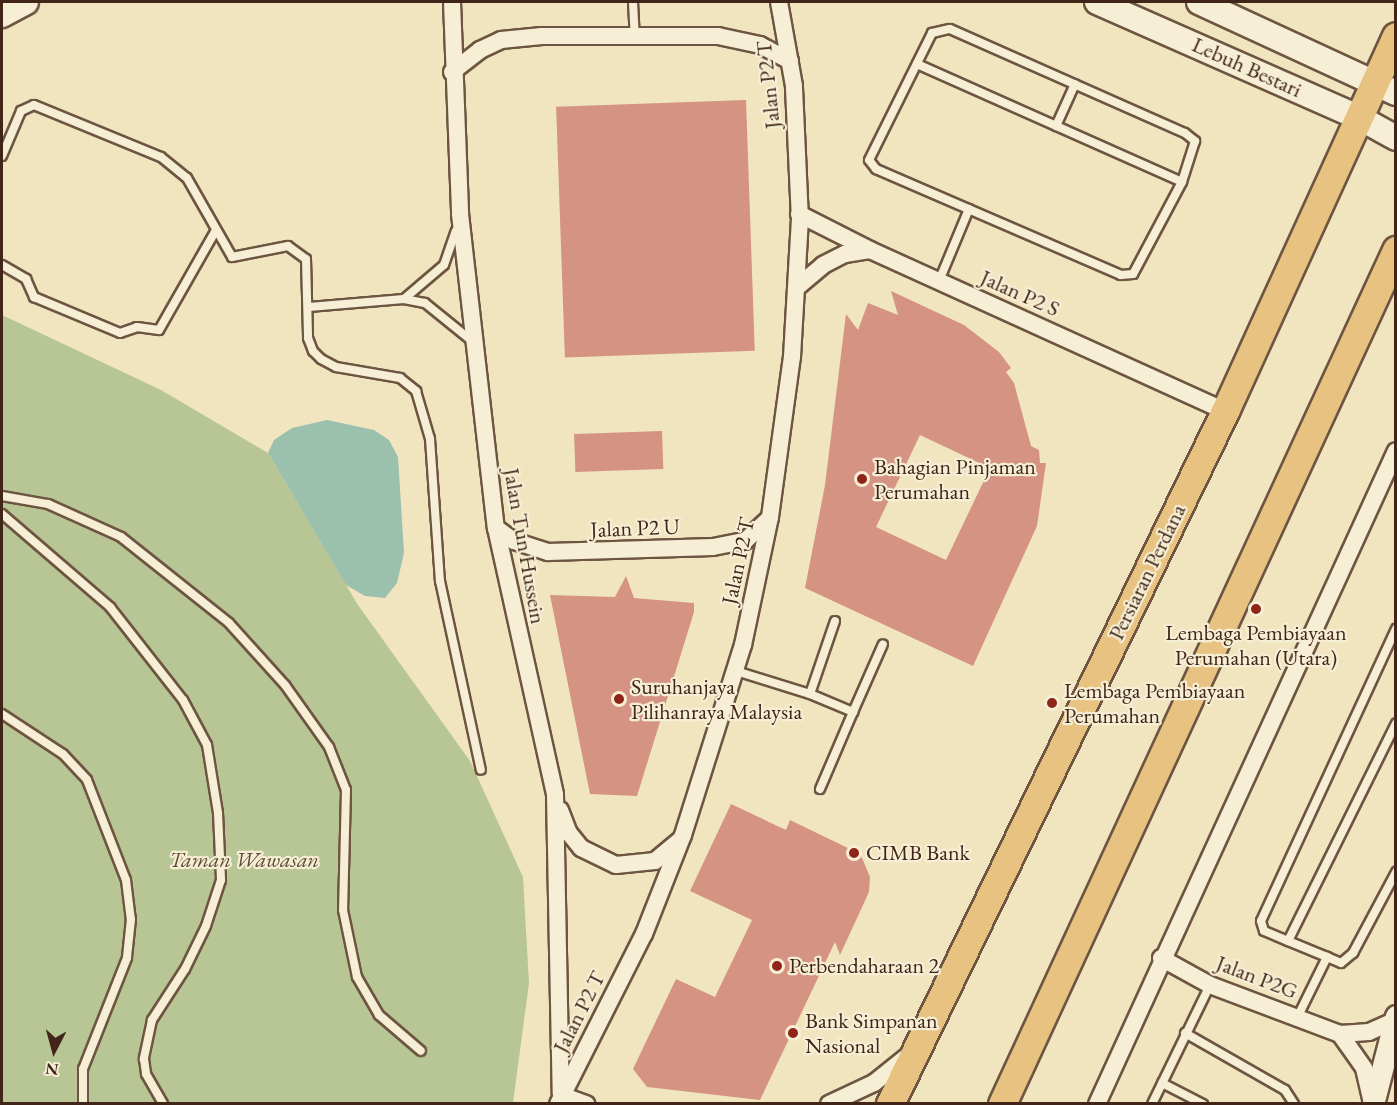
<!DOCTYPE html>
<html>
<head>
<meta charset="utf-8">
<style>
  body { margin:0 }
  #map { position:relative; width:1397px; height:1105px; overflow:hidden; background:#f1e5bf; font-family:"EB Garamond",serif }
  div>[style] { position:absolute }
  .green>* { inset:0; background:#b8c594 }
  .water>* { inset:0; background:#9bc0ad }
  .building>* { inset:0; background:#d59384; transform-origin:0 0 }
  .roads { filter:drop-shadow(2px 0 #6d5542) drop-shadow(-2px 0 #6d5542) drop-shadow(0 2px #6d5542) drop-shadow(0 -2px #6d5542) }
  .service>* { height:8px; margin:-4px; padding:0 4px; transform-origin:4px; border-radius:4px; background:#f6eed5 }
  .minor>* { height:16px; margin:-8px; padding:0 8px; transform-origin:8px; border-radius:8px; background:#f6eed5 }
  .tertiary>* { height:21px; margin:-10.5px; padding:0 10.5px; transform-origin:10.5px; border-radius:10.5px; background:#f6eed5 }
  .secondary>* { height:24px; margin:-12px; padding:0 12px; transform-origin:12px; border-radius:12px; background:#f6eed5 }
  .primary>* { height:27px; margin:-13.5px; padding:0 13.5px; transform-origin:13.5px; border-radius:13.5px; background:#e8c280 }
  .dots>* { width:16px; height:16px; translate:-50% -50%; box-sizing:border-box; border:3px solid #f6eed5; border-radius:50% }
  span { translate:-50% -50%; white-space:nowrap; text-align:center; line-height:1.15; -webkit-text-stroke:4.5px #f6eed5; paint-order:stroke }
  .street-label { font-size:22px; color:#412518 }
  .poi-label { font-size:22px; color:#412518 }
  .left { translate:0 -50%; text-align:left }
  .park-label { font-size:22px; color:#5f4d37; font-style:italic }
  .frame { position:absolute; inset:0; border:3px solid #412518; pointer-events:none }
  .north { position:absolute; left:24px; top:1021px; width:60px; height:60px; -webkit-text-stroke:4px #f6eed5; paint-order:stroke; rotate:186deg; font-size:16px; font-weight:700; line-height:24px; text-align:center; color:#412518 }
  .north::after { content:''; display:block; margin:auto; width:21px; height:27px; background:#412518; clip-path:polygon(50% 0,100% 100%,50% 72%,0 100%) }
</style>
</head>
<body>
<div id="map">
  <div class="green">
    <div style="clip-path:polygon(2px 315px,161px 390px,268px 453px,358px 605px,470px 761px,523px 877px,529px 983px,513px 1103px,2px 1104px)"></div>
  </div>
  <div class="water">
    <div style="clip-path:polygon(327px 420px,374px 430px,389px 440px,398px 457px,404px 553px,397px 583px,385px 598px,365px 596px,346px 585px,268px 453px,274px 440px,292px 428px)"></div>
  </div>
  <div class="building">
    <div style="left:746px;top:100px;width:251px;height:190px;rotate:88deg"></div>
    <div style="clip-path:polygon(evenodd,891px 291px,964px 325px,999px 352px,1011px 368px,1006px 372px,1014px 383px,1031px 446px,1039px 450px,1040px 463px,1046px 463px,1037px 526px,973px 666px,805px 588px,825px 485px,846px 314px,858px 330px,868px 303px,898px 315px,891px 291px,920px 435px,990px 468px,946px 560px,876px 527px,920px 435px)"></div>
    <div style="left:662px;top:431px;width:38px;height:88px;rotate:88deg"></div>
    <div style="clip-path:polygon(626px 576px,634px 598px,694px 603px,694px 612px,637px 796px,590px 794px,550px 595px,615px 597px)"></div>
    <div style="clip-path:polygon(731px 804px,786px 830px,790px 820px,852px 850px,862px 858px,870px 877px,869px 892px,840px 955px,835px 942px,760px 1100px,647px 1087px,633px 1069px,676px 979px,715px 997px,752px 920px,690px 891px)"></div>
  </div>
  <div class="roads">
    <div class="service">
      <div style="left:633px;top:2px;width:33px;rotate:87deg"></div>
      <div style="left:950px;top:29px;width:257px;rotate:23.9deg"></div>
      <div style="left:1185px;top:133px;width:13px;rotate:39deg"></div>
      <div style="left:1195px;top:141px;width:43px;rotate:107.6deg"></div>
      <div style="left:1182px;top:182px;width:104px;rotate:118deg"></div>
      <div style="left:1133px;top:274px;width:12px;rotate:175deg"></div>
      <div style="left:1121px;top:275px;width:267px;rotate:-156.6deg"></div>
      <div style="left:876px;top:169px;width:11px;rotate:-128deg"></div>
      <div style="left:869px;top:160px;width:142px;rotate:-63.6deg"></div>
      <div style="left:932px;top:33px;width:18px;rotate:-13deg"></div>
      <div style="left:917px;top:64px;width:290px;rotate:24deg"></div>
      <div style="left:1056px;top:126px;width:46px;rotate:-65.7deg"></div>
      <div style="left:2px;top:156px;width:49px;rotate:-67.1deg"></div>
      <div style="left:21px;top:111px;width:14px;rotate:-25deg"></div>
      <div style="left:34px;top:105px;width:137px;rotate:22.3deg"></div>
      <div style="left:161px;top:157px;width:33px;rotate:39deg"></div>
      <div style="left:187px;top:178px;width:91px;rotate:60.3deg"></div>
      <div style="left:232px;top:257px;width:57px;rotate:-11.1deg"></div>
      <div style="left:288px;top:246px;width:22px;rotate:36deg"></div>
      <div style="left:306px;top:259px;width:79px;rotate:88.5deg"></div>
      <div style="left:308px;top:338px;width:14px;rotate:69deg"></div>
      <div style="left:313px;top:351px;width:11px;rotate:45deg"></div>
      <div style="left:321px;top:359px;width:17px;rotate:28deg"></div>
      <div style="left:336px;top:367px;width:65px;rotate:9.8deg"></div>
      <div style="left:400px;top:378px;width:21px;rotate:39deg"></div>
      <div style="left:416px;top:391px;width:50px;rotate:73.7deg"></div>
      <div style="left:430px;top:439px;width:142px;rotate:86deg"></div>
      <div style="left:440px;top:581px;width:193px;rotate:77.8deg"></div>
      <div style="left:2px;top:265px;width:28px;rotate:30deg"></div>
      <div style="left:26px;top:279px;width:20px;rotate:66deg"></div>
      <div style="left:34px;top:297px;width:93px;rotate:22.7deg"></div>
      <div style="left:120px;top:333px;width:18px;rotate:-19deg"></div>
      <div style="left:137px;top:327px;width:22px;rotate:8deg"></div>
      <div style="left:159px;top:330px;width:113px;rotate:-60.3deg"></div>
      <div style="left:939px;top:281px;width:78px;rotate:-67.4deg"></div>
      <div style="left:404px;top:299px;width:52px;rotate:-40.4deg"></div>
      <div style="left:444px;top:265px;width:36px;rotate:-71deg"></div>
      <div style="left:309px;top:307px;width:95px;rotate:-4.8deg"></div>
      <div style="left:404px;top:299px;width:21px;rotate:11deg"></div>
      <div style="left:425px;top:303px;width:60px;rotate:39deg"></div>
      <div style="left:2px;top:496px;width:47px;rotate:9.9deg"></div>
      <div style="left:48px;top:504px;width:80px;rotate:24.3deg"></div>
      <div style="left:121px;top:537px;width:138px;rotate:38.5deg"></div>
      <div style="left:229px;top:623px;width:84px;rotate:47.9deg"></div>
      <div style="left:285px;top:685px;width:76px;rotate:54.6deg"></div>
      <div style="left:329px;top:747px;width:46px;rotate:68.4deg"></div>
      <div style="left:346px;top:790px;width:120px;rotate:91.4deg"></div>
      <div style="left:343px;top:910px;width:68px;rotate:78.2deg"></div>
      <div style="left:357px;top:977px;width:44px;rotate:59.9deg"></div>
      <div style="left:379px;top:1015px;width:55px;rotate:40.6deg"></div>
      <div style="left:2px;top:514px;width:143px;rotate:40.7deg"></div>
      <div style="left:110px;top:607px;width:118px;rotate:51.9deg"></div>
      <div style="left:183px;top:700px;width:51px;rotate:61.9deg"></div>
      <div style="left:207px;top:745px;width:69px;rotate:80.8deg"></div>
      <div style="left:218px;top:813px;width:67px;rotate:87.4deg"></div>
      <div style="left:221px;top:880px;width:48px;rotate:108.1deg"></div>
      <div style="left:206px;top:926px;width:48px;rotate:116deg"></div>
      <div style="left:185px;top:969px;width:61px;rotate:122.9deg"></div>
      <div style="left:152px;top:1020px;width:40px;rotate:102deg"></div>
      <div style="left:144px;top:1059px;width:15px;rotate:82deg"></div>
      <div style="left:146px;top:1074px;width:34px;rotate:60deg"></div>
      <div style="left:736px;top:671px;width:77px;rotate:17.3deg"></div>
      <div style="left:810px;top:694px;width:77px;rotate:-71.1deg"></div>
      <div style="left:810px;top:694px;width:47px;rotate:22.7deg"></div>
      <div style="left:853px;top:712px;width:74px;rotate:-66.2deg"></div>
      <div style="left:2px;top:714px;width:73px;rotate:33.3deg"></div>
      <div style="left:63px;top:754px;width:35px;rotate:47deg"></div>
      <div style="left:87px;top:780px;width:107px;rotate:68.7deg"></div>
      <div style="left:126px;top:880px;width:39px;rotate:83deg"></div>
      <div style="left:131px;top:919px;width:39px;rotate:96deg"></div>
      <div style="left:127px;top:958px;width:119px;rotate:111.6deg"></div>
      <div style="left:83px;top:1069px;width:35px;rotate:90deg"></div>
      <div style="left:820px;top:789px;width:84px;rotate:-66.8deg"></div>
      <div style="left:1288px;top:941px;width:26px;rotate:-157deg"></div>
      <div style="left:1264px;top:931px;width:10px;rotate:-107deg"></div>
      <div style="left:1261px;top:921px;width:322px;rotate:-65.2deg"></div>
      <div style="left:1327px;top:957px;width:15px;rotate:23deg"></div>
      <div style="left:1341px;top:963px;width:16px;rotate:-40deg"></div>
      <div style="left:1353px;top:953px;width:92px;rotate:-62deg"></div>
      <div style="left:1298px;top:1016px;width:66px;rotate:-63.8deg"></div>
      <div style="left:1327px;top:957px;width:42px;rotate:-157.7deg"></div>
      <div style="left:1288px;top:941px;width:243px;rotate:-63.6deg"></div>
      <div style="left:1185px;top:1033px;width:115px;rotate:29.7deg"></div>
      <div style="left:1285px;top:1090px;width:17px;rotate:57deg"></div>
      <div style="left:1162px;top:1083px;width:46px;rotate:27.1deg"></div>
      <div style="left:1152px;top:1104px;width:132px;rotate:-64deg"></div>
    </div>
    <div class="minor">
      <div style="left:452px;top:2px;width:212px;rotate:87.8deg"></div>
      <div style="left:460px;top:214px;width:316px;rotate:83.5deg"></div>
      <div style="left:496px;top:528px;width:273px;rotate:77.5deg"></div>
      <div style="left:555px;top:795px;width:299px;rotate:88.9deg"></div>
      <div style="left:452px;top:72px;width:36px;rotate:-38deg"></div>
      <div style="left:480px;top:50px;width:23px;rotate:-25deg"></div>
      <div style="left:501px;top:40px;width:41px;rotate:-5.6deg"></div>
      <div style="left:542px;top:36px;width:176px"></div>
      <div style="left:718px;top:36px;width:43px;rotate:12.1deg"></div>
      <div style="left:760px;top:45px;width:34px;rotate:28deg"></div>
      <div style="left:799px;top:214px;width:80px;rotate:26.9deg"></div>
      <div style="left:870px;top:250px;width:390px;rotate:24.4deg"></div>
      <div style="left:796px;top:288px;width:35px;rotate:-40deg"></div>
      <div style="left:823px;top:265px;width:25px;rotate:-27deg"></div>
      <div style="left:845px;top:254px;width:25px;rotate:-9deg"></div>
      <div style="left:496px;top:528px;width:22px;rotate:36deg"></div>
      <div style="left:514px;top:541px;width:36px;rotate:18deg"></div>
      <div style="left:548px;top:552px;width:165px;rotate:-1.7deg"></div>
      <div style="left:713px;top:547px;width:33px;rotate:-11deg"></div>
      <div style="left:745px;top:541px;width:34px;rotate:-43deg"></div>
      <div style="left:560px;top:810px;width:25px;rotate:69deg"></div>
      <div style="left:569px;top:833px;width:19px;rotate:51deg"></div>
      <div style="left:581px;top:848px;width:39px;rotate:26deg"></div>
      <div style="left:616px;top:865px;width:39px;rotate:-6deg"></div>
      <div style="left:655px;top:861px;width:31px;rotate:-40deg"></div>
      <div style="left:1161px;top:958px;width:56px;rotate:28.9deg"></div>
      <div style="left:1210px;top:985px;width:139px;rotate:20.7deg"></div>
      <div style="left:561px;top:1095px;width:27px;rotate:20deg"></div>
      <div style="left:1372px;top:1103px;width:36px;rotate:-103deg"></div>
      <div style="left:1364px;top:1068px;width:42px;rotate:-125.2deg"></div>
      <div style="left:1340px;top:1034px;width:29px;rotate:-4deg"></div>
      <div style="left:1369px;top:1032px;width:27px;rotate:-24deg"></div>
      <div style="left:1394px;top:1021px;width:3px;rotate:45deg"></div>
      <div style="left:558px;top:1104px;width:191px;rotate:-63.2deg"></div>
      <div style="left:644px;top:934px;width:106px;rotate:-68.5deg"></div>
      <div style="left:683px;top:835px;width:199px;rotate:-72.5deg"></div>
      <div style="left:743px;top:645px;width:131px;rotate:-78.1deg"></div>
      <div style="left:770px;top:517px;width:162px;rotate:-82.2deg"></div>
      <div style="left:792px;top:357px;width:137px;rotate:-86.7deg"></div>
      <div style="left:800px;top:220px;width:134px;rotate:-92.6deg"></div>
      <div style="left:794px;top:86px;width:85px;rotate:-100.1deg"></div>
      <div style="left:829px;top:1104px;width:50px;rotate:-25deg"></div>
      <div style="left:874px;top:1083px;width:46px;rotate:-38.9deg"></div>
      <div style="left:1097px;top:1104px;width:718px;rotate:-65.4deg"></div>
    </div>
    <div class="tertiary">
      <div style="left:1373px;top:1104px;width:91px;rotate:-75.4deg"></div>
    </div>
    <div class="secondary">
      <div style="left:1097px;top:2px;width:285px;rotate:23.8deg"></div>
      <div style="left:1358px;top:117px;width:43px;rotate:28.9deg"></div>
      <div style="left:1199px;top:2px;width:217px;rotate:24.8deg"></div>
      <div style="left:2px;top:15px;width:27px;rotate:-28deg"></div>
    </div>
    <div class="primary">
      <div style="left:890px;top:1104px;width:770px;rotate:-64.2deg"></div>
      <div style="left:1225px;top:411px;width:412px;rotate:-65.5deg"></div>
      <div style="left:1002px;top:1104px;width:941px;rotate:-65.23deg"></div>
    </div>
  </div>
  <div class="dots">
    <div style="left:862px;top:479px;background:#8f2418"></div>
    <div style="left:1256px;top:609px;background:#8f2418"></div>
    <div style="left:619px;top:699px;background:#8f2418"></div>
    <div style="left:1052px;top:703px;background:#8f2418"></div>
    <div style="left:854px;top:853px;background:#8f2418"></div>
    <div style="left:777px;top:966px;background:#8f2418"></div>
    <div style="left:793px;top:1033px;background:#8f2418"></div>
  </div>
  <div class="street-label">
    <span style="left:1247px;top:67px;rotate:24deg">Lebuh Bestari</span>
    <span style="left:768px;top:85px;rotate:-96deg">Jalan P2 T</span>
    <span style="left:1020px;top:293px;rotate:24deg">Jalan P2 S</span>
    <span style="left:635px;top:528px;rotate:-2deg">Jalan P2 U</span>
    <span style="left:525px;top:546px;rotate:80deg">Jalan Tun Hussein</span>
    <span style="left:738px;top:561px;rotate:-78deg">Jalan P2 T</span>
    <span style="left:1147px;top:572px;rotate:-64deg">Persiaran Perdana</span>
    <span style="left:1257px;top:977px;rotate:21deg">Jalan P2G</span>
    <span style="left:579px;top:1012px;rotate:-63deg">Jalan P2 T</span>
  </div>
  <div class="poi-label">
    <span class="left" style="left:874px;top:479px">Bahagian Pinjaman<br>Perumahan</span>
    <span style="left:1256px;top:645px">Lembaga Pembiayaan<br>Perumahan (Utara)</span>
    <span class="left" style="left:631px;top:699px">Suruhanjaya<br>Pilihanraya Malaysia</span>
    <span class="left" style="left:1064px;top:703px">Lembaga Pembiayaan<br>Perumahan</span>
    <span class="left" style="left:866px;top:853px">CIMB Bank</span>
    <span class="left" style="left:789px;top:966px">Perbendaharaan 2</span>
    <span class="left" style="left:805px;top:1033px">Bank Simpanan<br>Nasional</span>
  </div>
  <div class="park-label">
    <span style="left:244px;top:860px">Taman Wawasan</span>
  </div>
  <div class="frame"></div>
  <div class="north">N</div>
</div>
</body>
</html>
